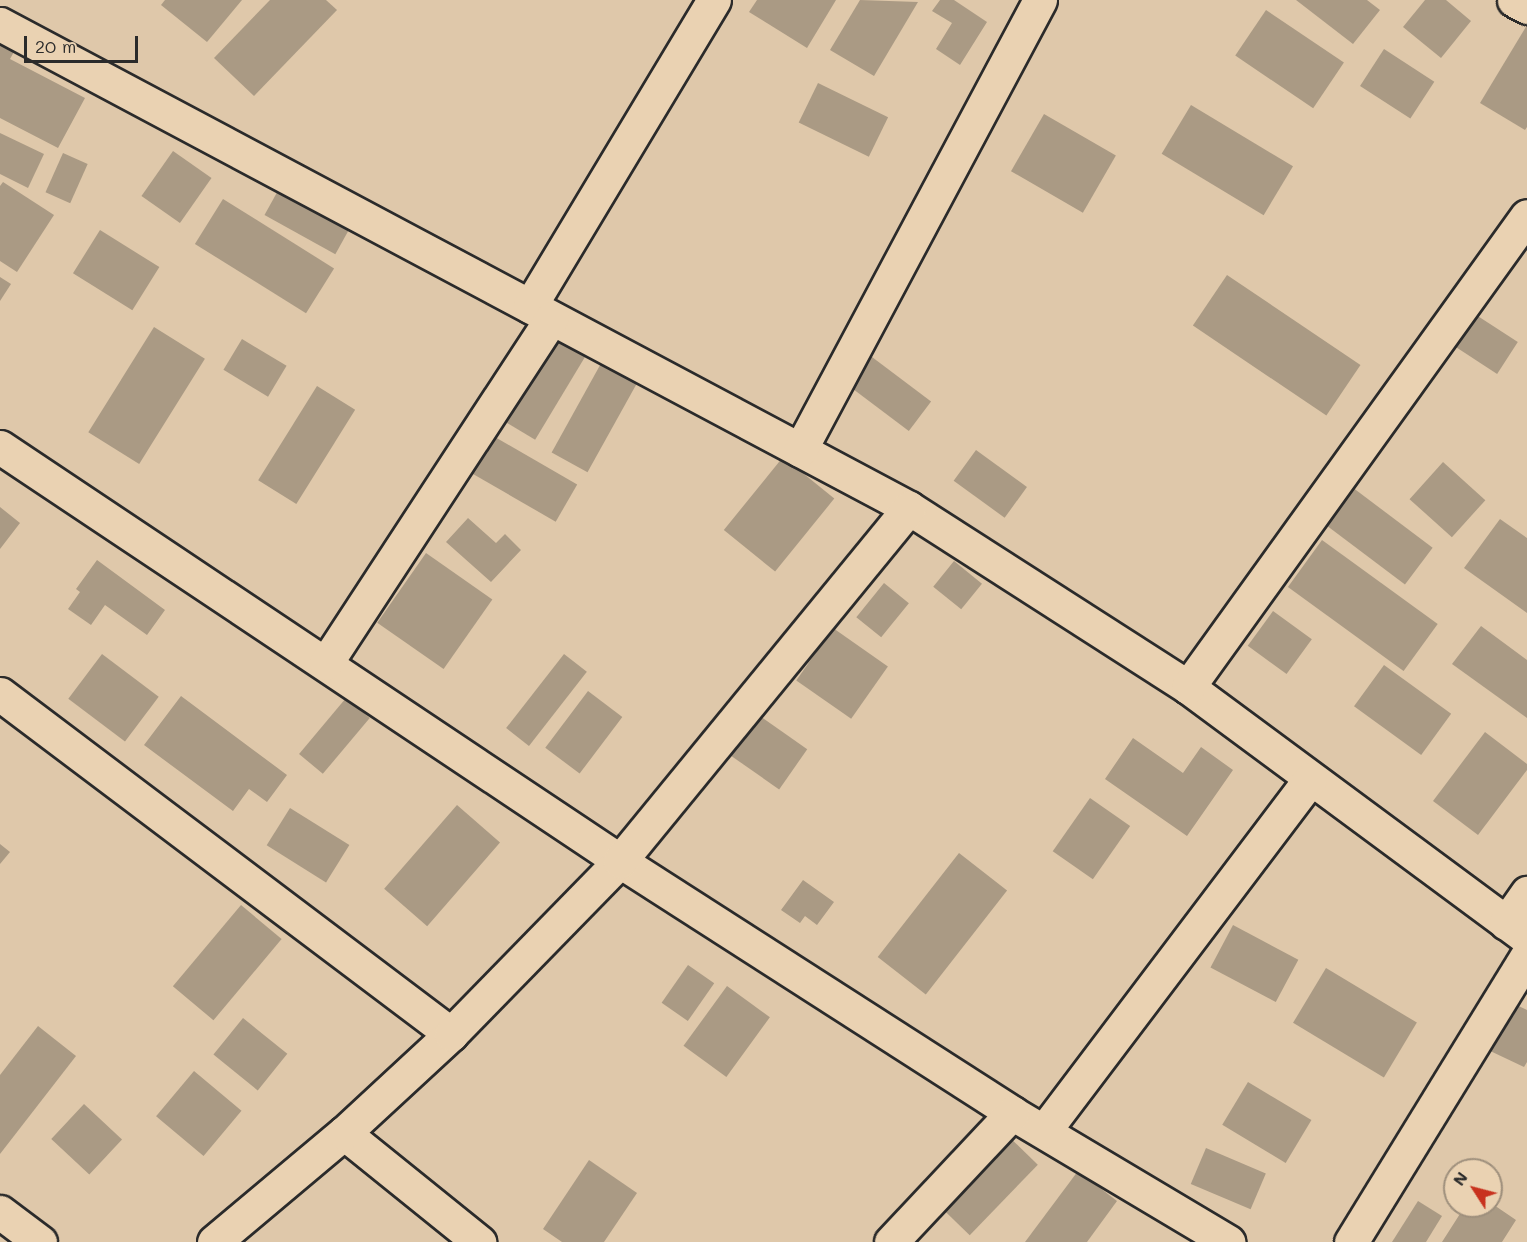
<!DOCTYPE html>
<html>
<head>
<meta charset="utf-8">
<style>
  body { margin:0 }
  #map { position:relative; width:1527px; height:1242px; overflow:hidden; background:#dfc8aa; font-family:Mali,sans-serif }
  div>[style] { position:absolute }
  .building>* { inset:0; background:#aa9a84; transform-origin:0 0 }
  .roads { filter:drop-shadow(2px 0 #2b2b2b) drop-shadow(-2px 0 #2b2b2b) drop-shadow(0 2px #2b2b2b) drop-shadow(0 -2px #2b2b2b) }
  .street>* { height:33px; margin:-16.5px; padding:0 16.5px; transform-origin:16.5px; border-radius:16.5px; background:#ead2b2 }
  span { translate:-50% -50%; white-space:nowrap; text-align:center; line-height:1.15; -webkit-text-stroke:4.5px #ead2b2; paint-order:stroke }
  .north { position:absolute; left:1443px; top:1158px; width:60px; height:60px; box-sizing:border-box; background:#ead2b2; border:2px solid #9e8f7c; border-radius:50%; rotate:306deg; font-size:16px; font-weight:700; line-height:24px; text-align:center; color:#2b2b2b }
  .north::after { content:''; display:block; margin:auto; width:21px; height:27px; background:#c8321e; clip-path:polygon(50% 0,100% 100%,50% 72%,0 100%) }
  .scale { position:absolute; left:24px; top:36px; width:114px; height:27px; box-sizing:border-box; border:3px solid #2b2b2b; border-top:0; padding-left:8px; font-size:18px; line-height:21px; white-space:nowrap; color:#2b2b2b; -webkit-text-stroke:4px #ead2b2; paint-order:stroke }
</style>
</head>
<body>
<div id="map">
  <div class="building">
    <div style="clip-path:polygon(165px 0,242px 0,207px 42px,161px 5px)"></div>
    <div style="clip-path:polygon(270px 0,326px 0,337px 10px,254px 96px,214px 58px)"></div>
    <div style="clip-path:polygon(757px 0,836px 0,807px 48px,749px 12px)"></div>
    <div style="clip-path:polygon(860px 0,918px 2px,874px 76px,830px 50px)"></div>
    <div style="clip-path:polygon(940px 0,954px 0,987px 22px,960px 65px,936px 49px,952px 23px,932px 11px)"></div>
    <div style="clip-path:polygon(1296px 0,1367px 0,1380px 10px,1353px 44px)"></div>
    <div style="clip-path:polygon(1425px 0,1446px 0,1471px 21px,1441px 58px,1403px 27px)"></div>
    <div style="left:1266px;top:10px;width:94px;height:55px;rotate:34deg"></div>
    <div style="clip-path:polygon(1527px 25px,1527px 127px,1525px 130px,1480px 103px)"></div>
    <div style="clip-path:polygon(0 40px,16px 48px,10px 59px,85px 98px,58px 148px,0 118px)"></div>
    <div style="left:1384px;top:49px;width:60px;height:44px;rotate:33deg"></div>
    <div style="left:818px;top:83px;width:78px;height:44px;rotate:26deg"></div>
    <div style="left:1191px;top:105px;width:119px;height:57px;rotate:31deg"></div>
    <div style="left:1044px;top:114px;width:83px;height:66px;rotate:30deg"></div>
    <div style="clip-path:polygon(0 133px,44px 154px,28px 188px,0 174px)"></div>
    <div style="left:173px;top:151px;width:47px;height:55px;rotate:35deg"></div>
    <div style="left:63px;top:153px;width:27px;height:43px;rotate:24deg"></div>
    <div style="clip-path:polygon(3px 182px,54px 215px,17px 272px,0 261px,0 186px)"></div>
    <div style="left:280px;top:187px;width:81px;height:32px;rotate:29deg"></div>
    <div style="left:223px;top:199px;width:131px;height:53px;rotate:32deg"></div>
    <div style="left:100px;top:230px;width:70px;height:51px;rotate:32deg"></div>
    <div style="left:1227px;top:275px;width:161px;height:61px;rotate:34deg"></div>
    <div style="clip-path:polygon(0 277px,11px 284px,0 301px)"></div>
    <div style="left:1470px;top:311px;width:57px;height:38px;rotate:33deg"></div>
    <div style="left:154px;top:327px;width:60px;height:124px;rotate:32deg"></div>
    <div style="left:551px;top:328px;width:44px;height:104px;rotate:31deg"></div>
    <div style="left:242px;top:339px;width:52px;height:36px;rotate:31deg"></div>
    <div style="left:864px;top:351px;width:84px;height:37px;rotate:37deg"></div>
    <div style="left:604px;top:358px;width:41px;height:108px;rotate:29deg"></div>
    <div style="left:317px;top:386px;width:45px;height:111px;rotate:32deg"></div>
    <div style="left:488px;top:433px;width:103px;height:43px;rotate:30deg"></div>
    <div style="left:976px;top:450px;width:63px;height:38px;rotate:36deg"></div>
    <div style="left:783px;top:457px;width:66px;height:94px;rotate:39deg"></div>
    <div style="left:1443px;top:462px;width:57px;height:50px;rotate:42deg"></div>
    <div style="left:1344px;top:481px;width:111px;height:46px;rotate:37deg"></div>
    <div style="clip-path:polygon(0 507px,20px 523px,0 549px)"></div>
    <div style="clip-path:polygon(468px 518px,496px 543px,505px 534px,521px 550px,491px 582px,446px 542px)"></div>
    <div style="clip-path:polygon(1500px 519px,1527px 538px,1527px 613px,1464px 568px)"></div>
    <div style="left:1322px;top:540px;width:143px;height:58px;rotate:36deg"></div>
    <div style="left:426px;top:553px;width:81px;height:85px;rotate:35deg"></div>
    <div style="clip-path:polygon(97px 560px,165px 610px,147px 635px,105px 605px,91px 625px,68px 609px,80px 592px,76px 589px)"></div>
    <div style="left:954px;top:561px;width:36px;height:33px;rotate:39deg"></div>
    <div style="left:884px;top:583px;width:32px;height:44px;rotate:39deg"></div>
    <div style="left:1273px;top:611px;width:48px;height:43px;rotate:36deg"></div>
    <div style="clip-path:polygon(1481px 626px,1527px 660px,1527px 718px,1452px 664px)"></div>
    <div style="left:833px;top:628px;width:67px;height:64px;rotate:35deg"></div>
    <div style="left:102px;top:654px;width:71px;height:56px;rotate:37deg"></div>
    <div style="left:564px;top:654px;width:29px;height:94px;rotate:38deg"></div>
    <div style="left:1384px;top:665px;width:83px;height:51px;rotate:36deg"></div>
    <div style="left:588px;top:691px;width:43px;height:71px;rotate:37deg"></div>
    <div style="clip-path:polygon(181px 696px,287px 775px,267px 802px,249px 789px,233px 811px,144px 745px)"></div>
    <div style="left:346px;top:698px;width:31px;height:73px;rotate:40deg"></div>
    <div style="left:754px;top:712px;width:65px;height:49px;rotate:35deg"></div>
    <div style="clip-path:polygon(1485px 732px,1527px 764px,1527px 770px,1478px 835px,1433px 801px)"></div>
    <div style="clip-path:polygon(1133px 738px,1183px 773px,1201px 747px,1233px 770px,1187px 836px,1105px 779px)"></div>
    <div style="left:1090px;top:798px;width:49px;height:65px;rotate:35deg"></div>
    <div style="left:457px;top:805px;width:57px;height:111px;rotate:41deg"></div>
    <div style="left:290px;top:808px;width:70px;height:44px;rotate:32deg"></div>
    <div style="clip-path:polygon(0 844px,10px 852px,0 864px)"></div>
    <div style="left:959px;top:853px;width:61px;height:132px;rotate:38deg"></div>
    <div style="clip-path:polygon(803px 880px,834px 902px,817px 925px,805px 916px,800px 923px,781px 910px)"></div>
    <div style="left:241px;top:905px;width:53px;height:106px;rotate:40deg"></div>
    <div style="left:1233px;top:925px;width:74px;height:48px;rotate:28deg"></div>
    <div style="left:688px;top:965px;width:32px;height:46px;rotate:35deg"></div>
    <div style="left:1326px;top:968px;width:106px;height:64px;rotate:31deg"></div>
    <div style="left:727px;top:986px;width:53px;height:74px;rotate:36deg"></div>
    <div style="clip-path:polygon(1510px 1002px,1527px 1010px,1527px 1062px,1524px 1067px,1486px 1049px)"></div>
    <div style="left:243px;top:1018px;width:57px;height:47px;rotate:39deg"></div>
    <div style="clip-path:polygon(38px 1026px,76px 1056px,0 1154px,0 1075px)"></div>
    <div style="left:194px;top:1071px;width:62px;height:59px;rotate:40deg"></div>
    <div style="left:1248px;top:1082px;width:74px;height:50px;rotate:31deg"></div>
    <div style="left:84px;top:1104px;width:52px;height:48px;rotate:43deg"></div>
    <div style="left:1004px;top:1132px;width:47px;height:98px;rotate:44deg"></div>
    <div style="left:1206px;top:1148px;width:65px;height:39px;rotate:23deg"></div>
    <div style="clip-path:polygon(589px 1160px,637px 1193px,604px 1242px,562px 1242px,543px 1229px)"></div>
    <div style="clip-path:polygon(1078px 1171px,1117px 1201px,1087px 1242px,1025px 1242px)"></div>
    <div style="clip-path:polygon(1418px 1201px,1442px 1216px,1426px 1242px,1392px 1242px)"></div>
    <div style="clip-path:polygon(1491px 1203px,1516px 1220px,1502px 1242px,1442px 1242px,1465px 1206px,1491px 1206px)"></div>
  </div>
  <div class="roads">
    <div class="street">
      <div style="left:1514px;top:0;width:15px;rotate:28deg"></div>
      <div style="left:0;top:24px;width:1030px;rotate:28.03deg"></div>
      <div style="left:909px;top:508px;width:331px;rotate:32.7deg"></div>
      <div style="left:1188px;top:687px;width:422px;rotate:36.5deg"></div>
      <div style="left:530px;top:306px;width:357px;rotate:-59deg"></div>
      <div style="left:0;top:447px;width:746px;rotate:33.73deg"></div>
      <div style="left:620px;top:861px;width:466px;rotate:32.7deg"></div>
      <div style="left:1012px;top:1113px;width:252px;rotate:30.8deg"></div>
      <div style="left:800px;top:450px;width:510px;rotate:-61.93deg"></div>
      <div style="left:326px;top:663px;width:412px;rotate:-56.8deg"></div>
      <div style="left:1188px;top:687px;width:580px;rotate:-54.26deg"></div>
      <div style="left:0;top:694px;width:565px;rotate:37.01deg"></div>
      <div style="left:1506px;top:923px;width:37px;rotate:-55deg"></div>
      <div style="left:1044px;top:1131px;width:441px;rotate:-52.9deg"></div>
      <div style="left:344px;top:1133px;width:174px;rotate:38.9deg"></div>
      <div style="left:0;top:1212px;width:50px;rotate:36.9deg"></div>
      <div style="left:214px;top:1242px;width:170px;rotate:-40deg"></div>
      <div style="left:344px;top:1133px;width:146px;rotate:-42.8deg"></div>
      <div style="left:451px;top:1034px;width:242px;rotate:-45.7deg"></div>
      <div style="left:620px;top:861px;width:456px;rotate:-50.7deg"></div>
      <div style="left:891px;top:1242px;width:177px;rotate:-46.8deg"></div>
      <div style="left:1351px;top:1242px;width:336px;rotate:-58.4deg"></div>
    </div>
  </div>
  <div class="north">N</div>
  <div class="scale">20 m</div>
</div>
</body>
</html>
